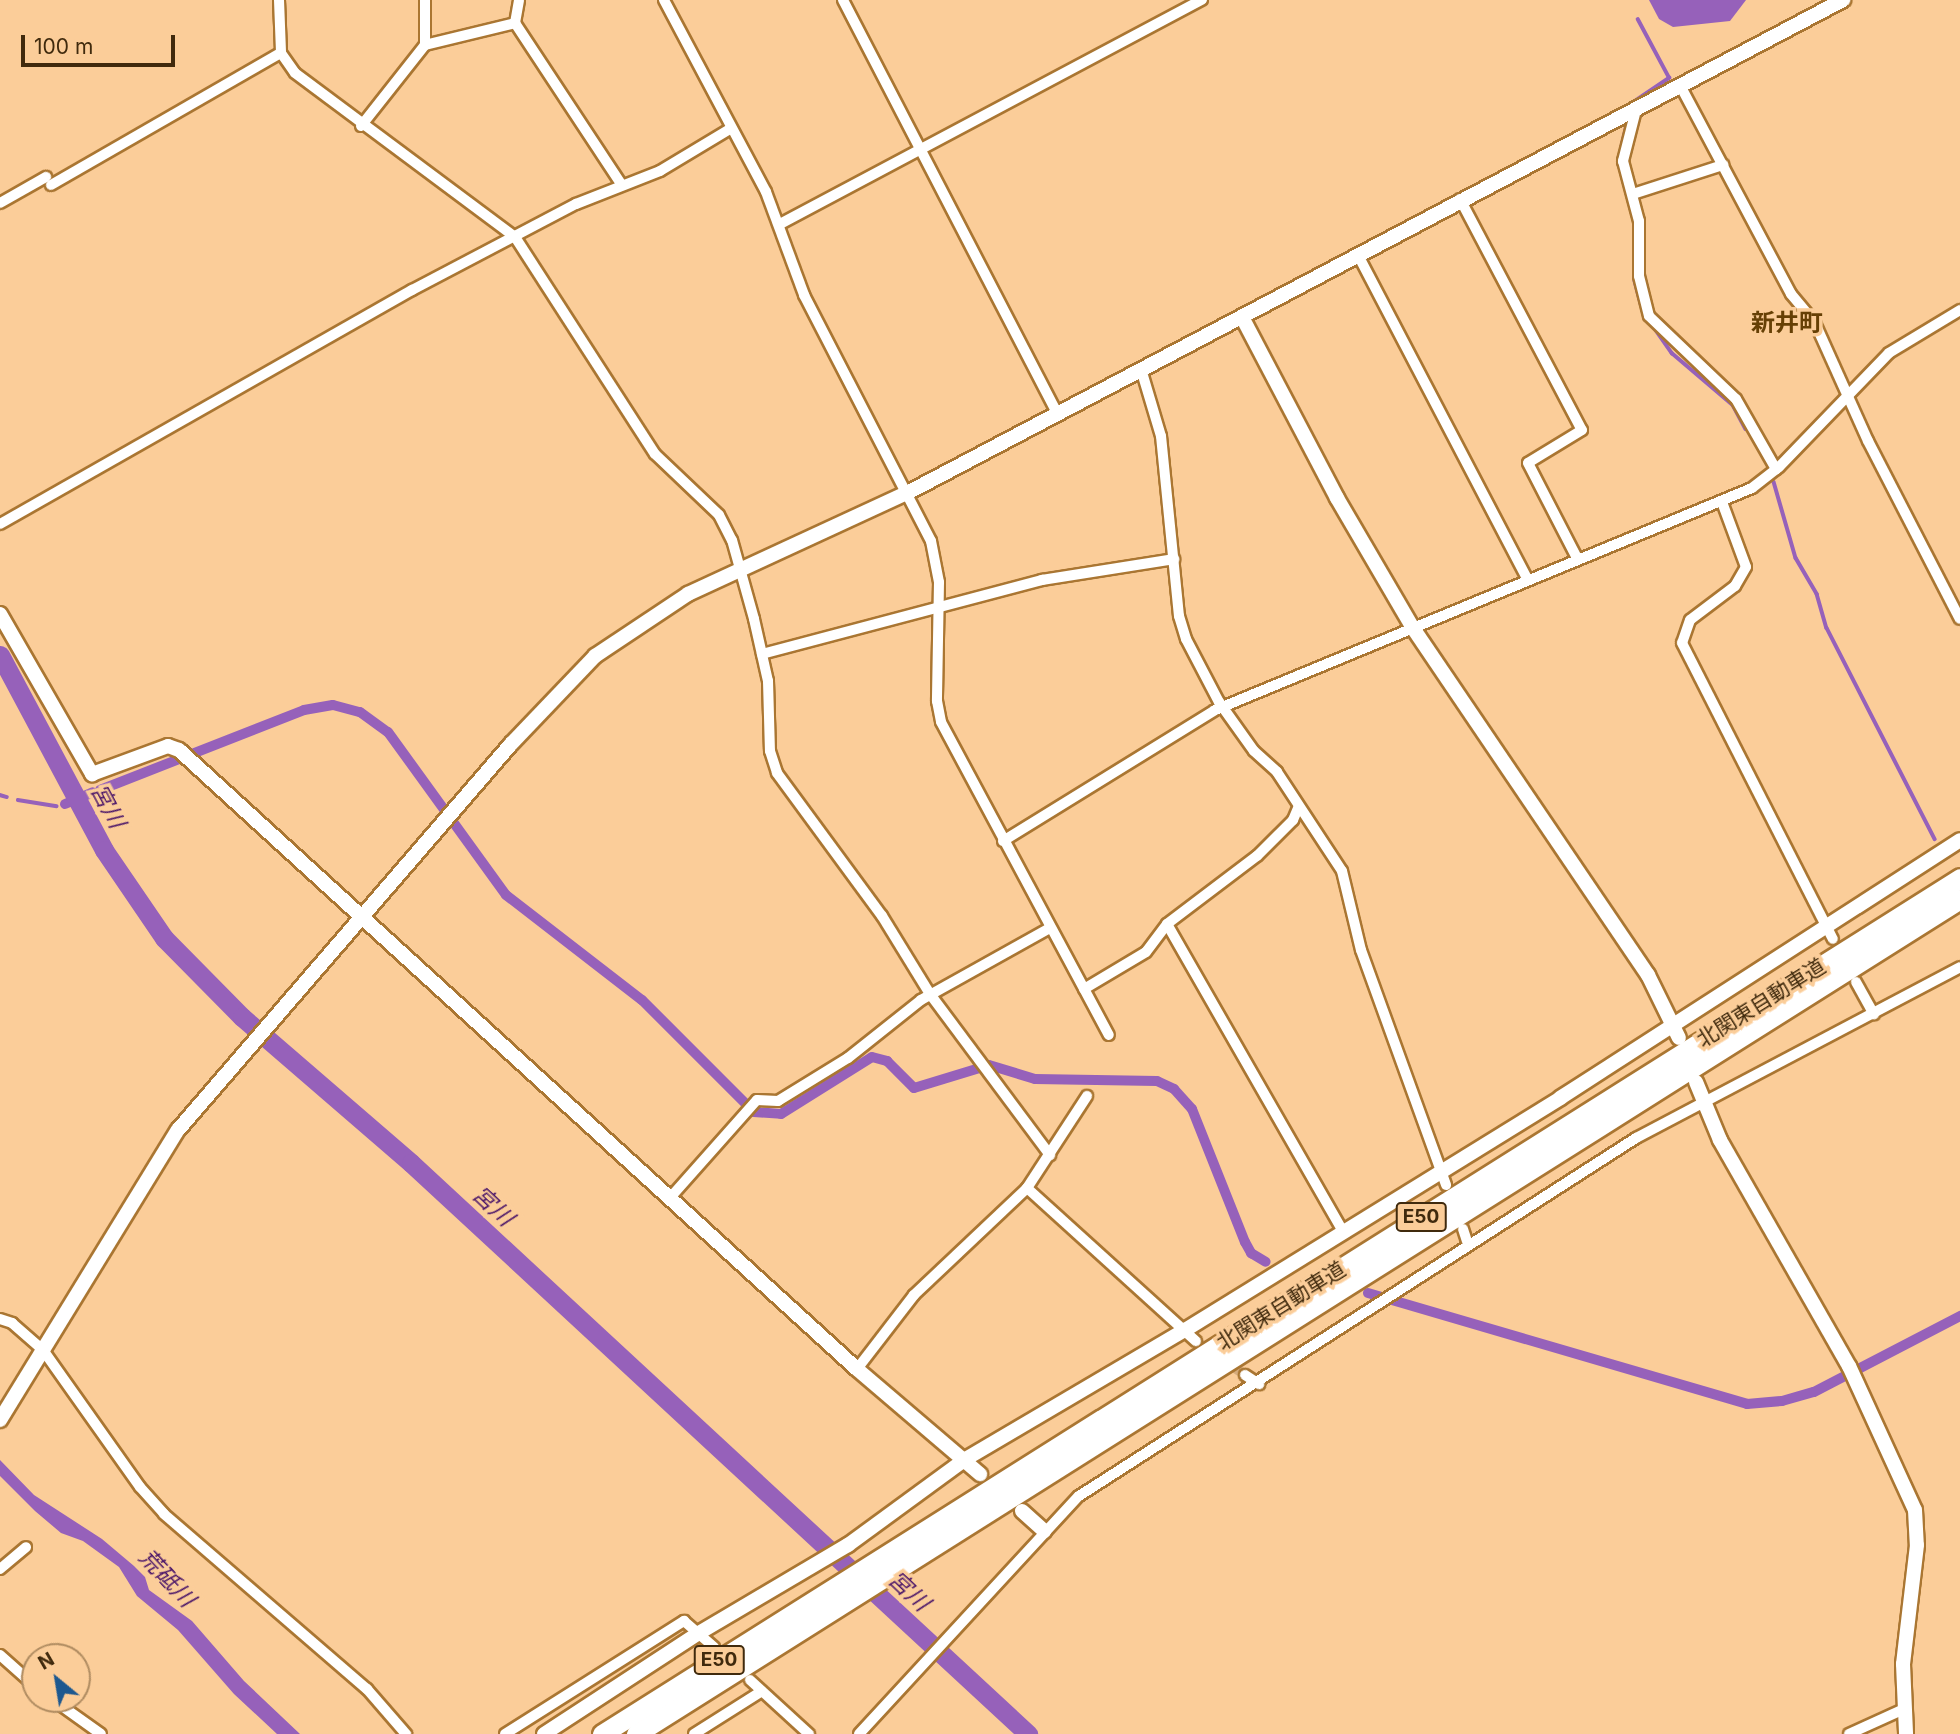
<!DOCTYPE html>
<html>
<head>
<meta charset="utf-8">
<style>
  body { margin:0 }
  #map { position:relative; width:1960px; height:1734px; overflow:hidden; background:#fbcd99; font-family:Inter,"Noto Sans JP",sans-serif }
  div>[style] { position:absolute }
  .water>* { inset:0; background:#9661ba }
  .stream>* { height:3.5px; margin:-1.75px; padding:0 1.75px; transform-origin:1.75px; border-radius:1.75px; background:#9661ba }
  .canal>* { height:10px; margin:-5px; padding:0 5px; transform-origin:5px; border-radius:5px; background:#9661ba }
  .river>* { height:19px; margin:-9.5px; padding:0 9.5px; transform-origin:9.5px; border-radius:9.5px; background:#9661ba }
  .street-tunnel>* { height:10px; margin-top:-5px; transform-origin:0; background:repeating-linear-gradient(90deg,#d6ac7d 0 10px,transparent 0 15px) }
  .roads { filter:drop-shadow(2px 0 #aa7632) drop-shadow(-2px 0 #aa7632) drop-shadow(0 2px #aa7632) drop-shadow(0 -2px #aa7632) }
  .street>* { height:10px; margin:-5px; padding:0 5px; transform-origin:5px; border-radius:5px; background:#fff }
  .secondary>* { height:14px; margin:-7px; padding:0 7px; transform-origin:7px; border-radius:7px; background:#fff }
  .highway>* { height:19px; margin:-9.5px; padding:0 9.5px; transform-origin:9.5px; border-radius:9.5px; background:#fff }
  span { translate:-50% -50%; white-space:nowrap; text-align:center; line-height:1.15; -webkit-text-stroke:7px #fbcd99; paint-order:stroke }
  .shield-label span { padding:2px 5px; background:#fbcd99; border:2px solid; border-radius:5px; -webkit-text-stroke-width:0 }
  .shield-label { font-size:19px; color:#402a0d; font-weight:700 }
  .street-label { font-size:21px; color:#402a0d }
  .water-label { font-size:23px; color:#4b1669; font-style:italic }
  .quarter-label { font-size:24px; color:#664005; font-weight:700 }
  .north { position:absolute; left:21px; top:1643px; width:70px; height:70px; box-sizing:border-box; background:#fbcd99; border:2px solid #b08c61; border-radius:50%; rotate:330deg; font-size:19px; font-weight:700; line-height:28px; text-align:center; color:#402a0d }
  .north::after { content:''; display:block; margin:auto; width:24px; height:32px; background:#1d588f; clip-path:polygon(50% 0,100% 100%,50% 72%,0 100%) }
  .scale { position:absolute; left:21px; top:35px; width:154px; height:32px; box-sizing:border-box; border:4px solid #402a0d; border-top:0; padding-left:9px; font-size:21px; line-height:24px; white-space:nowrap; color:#402a0d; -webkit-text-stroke:5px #fbcd99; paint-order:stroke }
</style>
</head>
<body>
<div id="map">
  <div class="water">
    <div style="clip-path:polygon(1649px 0,1746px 0,1730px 21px,1673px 27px,1659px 19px)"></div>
    <div style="clip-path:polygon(0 1460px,34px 1495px,102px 1539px,134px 1566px,145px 1577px,149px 1590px,192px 1621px,244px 1681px,300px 1734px,277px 1734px,234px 1694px,178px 1630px,137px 1596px,119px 1567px,83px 1541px,61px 1533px,35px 1511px,0 1476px)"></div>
  </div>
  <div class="stream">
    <div style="left:1632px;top:103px;width:45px;rotate:-34deg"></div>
    <div style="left:1669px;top:78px;width:66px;rotate:-118.1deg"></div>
    <div style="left:1621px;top:149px;width:22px;rotate:-77deg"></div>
    <div style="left:1635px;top:281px;width:24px;rotate:75deg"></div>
    <div style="left:1651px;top:323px;width:37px;rotate:55deg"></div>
    <div style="left:1672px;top:353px;width:80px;rotate:40.4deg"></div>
    <div style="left:1733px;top:405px;width:27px;rotate:62deg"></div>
    <div style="left:1774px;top:482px;width:79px;rotate:73.9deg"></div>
    <div style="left:1796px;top:558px;width:42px;rotate:59.7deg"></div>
    <div style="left:1817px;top:594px;width:35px;rotate:74deg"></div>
    <div style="left:1827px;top:628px;width:237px;rotate:62.9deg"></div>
    <div style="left:0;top:795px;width:7px;rotate:16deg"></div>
    <div style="left:18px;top:800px;width:39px;rotate:9deg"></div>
  </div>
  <div class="canal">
    <div style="left:100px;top:790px;width:219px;rotate:-21.4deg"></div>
    <div style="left:304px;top:710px;width:29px;rotate:-10deg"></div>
    <div style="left:333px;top:705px;width:28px;rotate:15deg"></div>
    <div style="left:360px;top:712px;width:34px;rotate:36deg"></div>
    <div style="left:388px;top:732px;width:201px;rotate:54.1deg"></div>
    <div style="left:506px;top:895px;width:172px;rotate:37.7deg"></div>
    <div style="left:642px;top:1000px;width:158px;rotate:45deg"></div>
    <div style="left:754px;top:1112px;width:27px;rotate:4deg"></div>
    <div style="left:781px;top:1114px;width:107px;rotate:-32.1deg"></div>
    <div style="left:872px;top:1057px;width:16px;rotate:15deg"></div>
    <div style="left:887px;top:1061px;width:38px;rotate:45deg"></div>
    <div style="left:914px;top:1088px;width:78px;rotate:-17deg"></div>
    <div style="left:989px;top:1065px;width:48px;rotate:16.9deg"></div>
    <div style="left:1035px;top:1079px;width:122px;rotate:0.9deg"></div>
    <div style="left:1157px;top:1081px;width:19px;rotate:25deg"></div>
    <div style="left:1174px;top:1089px;width:27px;rotate:48deg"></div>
    <div style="left:1192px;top:1109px;width:143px;rotate:68.3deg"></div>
    <div style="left:1245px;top:1242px;width:13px;rotate:61deg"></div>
    <div style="left:1251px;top:1253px;width:17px;rotate:31deg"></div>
    <div style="left:65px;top:804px;width:30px;rotate:-23deg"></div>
    <div style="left:1368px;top:1293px;width:395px;rotate:16.3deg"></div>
    <div style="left:1747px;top:1404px;width:35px;rotate:-5deg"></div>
    <div style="left:1782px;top:1401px;width:33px;rotate:-16deg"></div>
    <div style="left:1814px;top:1392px;width:165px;rotate:-27.5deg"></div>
  </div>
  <div class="river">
    <div style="left:0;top:655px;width:221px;rotate:61.9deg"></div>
    <div style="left:104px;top:850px;width:107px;rotate:55.7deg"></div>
    <div style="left:164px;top:938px;width:111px;rotate:45.4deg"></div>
    <div style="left:242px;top:1017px;width:223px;rotate:40.8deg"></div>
    <div style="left:411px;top:1163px;width:841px;rotate:42.78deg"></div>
  </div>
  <div class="street-tunnel">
    <div style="left:1196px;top:1341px;width:60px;rotate:34.8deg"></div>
  </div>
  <div class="roads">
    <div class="street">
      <div style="left:279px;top:0;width:53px;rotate:87.8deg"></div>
      <div style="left:281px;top:53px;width:24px;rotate:55deg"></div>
      <div style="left:295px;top:73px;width:274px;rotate:36.7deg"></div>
      <div style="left:515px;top:237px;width:258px;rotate:57.2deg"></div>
      <div style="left:655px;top:454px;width:88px;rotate:43.6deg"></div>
      <div style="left:719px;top:515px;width:28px;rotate:63deg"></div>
      <div style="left:732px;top:540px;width:82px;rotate:74.4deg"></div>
      <div style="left:754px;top:619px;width:64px;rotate:77.3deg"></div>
      <div style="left:768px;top:681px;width:70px;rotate:88.4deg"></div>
      <div style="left:770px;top:751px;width:23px;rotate:72deg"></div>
      <div style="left:777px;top:773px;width:177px;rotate:53.7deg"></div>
      <div style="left:882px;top:916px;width:92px;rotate:58.4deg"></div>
      <div style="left:930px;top:994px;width:201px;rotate:53.3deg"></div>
      <div style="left:425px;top:0;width:45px;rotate:90deg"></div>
      <div style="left:664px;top:0;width:217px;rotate:62deg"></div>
      <div style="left:766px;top:192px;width:110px;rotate:69.7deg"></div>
      <div style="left:804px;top:295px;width:277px;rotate:62.7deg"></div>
      <div style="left:931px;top:541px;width:42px;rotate:79deg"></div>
      <div style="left:939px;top:582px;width:119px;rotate:91deg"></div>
      <div style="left:937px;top:701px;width:21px;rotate:79deg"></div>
      <div style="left:941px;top:722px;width:355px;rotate:61.8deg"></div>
      <div style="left:843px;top:0;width:465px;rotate:62.6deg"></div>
      <div style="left:515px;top:23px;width:194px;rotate:56.6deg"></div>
      <div style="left:515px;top:23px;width:23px;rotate:-80deg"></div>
      <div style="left:1681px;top:87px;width:234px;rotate:62deg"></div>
      <div style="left:1791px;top:294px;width:38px;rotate:50deg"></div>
      <div style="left:1815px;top:323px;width:129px;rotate:65.8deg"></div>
      <div style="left:1868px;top:441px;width:200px;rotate:62.7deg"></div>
      <div style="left:1636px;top:110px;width:53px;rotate:104.3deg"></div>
      <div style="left:1623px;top:161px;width:62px;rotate:75.1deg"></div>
      <div style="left:1639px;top:221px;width:55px;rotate:90deg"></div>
      <div style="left:1639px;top:276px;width:41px;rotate:76deg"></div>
      <div style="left:1649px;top:316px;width:120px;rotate:43.7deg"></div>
      <div style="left:1736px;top:399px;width:81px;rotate:60.3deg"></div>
      <div style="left:361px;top:126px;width:103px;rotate:-51.7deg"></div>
      <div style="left:425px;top:45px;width:93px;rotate:-13.7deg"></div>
      <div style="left:51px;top:185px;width:265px;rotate:-29.9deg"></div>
      <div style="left:1633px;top:194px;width:95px;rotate:-17.9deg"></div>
      <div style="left:1460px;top:199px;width:261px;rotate:62.2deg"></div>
      <div style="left:1582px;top:430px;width:63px;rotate:148.6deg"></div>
      <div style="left:1528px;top:463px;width:107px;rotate:62.7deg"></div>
      <div style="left:0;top:203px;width:53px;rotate:-29.5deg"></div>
      <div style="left:780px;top:224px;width:478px;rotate:-28deg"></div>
      <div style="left:1358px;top:255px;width:365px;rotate:62.4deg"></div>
      <div style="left:1141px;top:369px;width:70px;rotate:73.4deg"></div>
      <div style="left:1161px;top:436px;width:181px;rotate:84.3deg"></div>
      <div style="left:1179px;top:616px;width:24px;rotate:73deg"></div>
      <div style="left:1186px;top:639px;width:71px;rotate:62.4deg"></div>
      <div style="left:1219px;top:702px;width:60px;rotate:54.5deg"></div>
      <div style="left:1254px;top:751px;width:31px;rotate:42deg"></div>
      <div style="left:1277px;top:772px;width:118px;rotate:56.7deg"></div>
      <div style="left:1342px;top:871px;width:81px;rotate:76.5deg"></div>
      <div style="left:1361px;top:950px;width:250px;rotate:70.1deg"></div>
      <div style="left:1722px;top:502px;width:69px;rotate:69.7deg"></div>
      <div style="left:1746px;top:567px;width:22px;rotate:120deg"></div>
      <div style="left:1735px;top:586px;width:56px;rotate:142.9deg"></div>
      <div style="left:1690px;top:620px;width:24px;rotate:109deg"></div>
      <div style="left:1682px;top:643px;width:332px;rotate:63deg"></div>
      <div style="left:0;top:524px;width:474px;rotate:-29.6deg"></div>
      <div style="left:412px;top:290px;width:185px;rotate:-27.7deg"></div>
      <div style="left:576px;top:204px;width:90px;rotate:-21.4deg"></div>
      <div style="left:660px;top:171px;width:82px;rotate:-31deg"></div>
      <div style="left:762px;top:654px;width:290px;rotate:-14.8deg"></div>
      <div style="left:1042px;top:580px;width:134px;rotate:-9deg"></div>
      <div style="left:1003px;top:841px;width:249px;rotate:-31.7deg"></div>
      <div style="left:1215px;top:710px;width:581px;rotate:-22.46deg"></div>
      <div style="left:1752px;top:488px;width:34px;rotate:-38deg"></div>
      <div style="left:1779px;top:467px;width:158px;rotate:-46deg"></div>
      <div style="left:1889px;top:353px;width:83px;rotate:-31.2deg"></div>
      <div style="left:1167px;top:924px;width:354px;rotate:60.2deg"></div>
      <div style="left:1856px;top:982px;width:37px;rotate:61deg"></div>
      <div style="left:1084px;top:989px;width:72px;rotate:-30.8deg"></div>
      <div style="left:1146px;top:952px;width:35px;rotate:-53deg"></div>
      <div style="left:1167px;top:924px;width:113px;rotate:-37.1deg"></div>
      <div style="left:1257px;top:856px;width:51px;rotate:-45deg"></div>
      <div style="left:1293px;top:820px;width:13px;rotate:-67deg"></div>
      <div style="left:1027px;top:1188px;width:228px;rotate:42.2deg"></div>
      <div style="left:669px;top:1199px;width:132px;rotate:-48.4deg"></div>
      <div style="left:757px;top:1100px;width:21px;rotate:3deg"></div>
      <div style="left:778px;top:1101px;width:82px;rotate:-31.6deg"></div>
      <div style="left:848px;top:1058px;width:93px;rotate:-38.5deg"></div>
      <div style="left:921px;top:1000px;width:148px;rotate:-29.2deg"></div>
      <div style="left:1463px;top:1229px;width:16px;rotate:72deg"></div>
      <div style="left:0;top:1319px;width:13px;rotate:18deg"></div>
      <div style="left:12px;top:1323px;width:41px;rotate:41.1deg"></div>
      <div style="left:43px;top:1350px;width:168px;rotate:54.7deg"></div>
      <div style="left:140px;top:1487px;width:36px;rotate:48deg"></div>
      <div style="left:164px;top:1514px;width:268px;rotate:40.8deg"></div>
      <div style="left:367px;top:1689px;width:60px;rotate:49.1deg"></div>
      <div style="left:857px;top:1369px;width:93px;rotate:-52.4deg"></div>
      <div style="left:914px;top:1295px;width:156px;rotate:-43.4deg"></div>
      <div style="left:1027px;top:1188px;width:110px;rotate:-56.9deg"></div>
      <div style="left:1245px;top:1375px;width:17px;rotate:33deg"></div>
      <div style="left:0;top:1569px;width:34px;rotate:-40deg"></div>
      <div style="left:0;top:1655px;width:47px;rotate:41.5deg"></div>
      <div style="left:750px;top:1680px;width:80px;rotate:42.5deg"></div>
      <div style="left:52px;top:1699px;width:60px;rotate:35.5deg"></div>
      <div style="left:505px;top:1734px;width:212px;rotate:-32.3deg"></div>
      <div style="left:684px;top:1621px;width:40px;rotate:41deg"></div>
      <div style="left:694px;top:1734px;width:80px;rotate:-32.3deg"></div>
      <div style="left:859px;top:1734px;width:324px;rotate:-47.3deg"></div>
      <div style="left:1079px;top:1496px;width:662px;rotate:-32.73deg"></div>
      <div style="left:1636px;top:1138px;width:366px;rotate:-27.8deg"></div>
      <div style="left:1849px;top:1734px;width:60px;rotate:-24.4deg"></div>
    </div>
    <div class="secondary">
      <div style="left:1242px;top:317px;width:204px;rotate:62.3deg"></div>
      <div style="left:1337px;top:498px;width:151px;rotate:59.7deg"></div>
      <div style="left:1413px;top:628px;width:419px;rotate:55.9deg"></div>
      <div style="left:1648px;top:975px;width:70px;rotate:63.8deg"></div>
      <div style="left:0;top:614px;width:185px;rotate:60.1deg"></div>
      <div style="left:92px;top:774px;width:81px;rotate:-20.2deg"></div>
      <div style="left:168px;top:746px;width:12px;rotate:20deg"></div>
      <div style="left:179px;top:750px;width:918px;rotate:42.4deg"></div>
      <div style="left:857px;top:1369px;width:162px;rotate:40.5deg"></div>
      <div style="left:1696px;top:1082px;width:63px;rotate:67.5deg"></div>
      <div style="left:1720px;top:1140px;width:260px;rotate:60.3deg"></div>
      <div style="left:1849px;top:1366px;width:158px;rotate:65.4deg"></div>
      <div style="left:1915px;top:1510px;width:35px;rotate:87deg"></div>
      <div style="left:1917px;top:1545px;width:120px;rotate:96.7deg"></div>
      <div style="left:1903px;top:1664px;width:70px;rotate:87.5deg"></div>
      <div style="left:0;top:1420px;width:340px;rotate:-58.5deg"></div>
      <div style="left:178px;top:1130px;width:510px;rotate:-49.22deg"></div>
      <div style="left:511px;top:744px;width:122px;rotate:-46.3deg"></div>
      <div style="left:595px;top:656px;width:112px;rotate:-33.7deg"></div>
      <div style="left:688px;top:594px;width:243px;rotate:-24.8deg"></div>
      <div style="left:909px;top:492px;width:1056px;rotate:-27.78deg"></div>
      <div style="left:1022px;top:1511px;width:30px;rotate:42deg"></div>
      <div style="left:544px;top:1734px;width:185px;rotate:-33.1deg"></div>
      <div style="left:699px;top:1633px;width:173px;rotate:-30.6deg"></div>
      <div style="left:848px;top:1545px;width:144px;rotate:-36.2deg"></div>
      <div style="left:964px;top:1460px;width:256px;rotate:-30.5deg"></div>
      <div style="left:1185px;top:1330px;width:441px;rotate:-31.7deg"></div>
      <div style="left:1560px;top:1098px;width:476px;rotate:-32.8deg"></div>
    </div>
    <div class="highway">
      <div style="left:602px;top:1734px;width:1605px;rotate:-32.22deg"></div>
      <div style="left:636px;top:1734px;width:1565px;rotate:-32.24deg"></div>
    </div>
  </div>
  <div class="shield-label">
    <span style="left:1421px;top:1217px">E50</span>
    <span style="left:719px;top:1660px">E50</span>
  </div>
  <div class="street-label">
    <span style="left:1761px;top:1003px;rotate:-32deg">北関東自動車道</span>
    <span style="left:1281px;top:1306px;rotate:-32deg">北関東自動車道</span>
  </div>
  <div class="water-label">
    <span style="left:108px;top:806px;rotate:62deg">宮川</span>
    <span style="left:493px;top:1206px;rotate:43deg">宮川</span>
    <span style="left:167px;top:1578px;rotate:47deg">荒砥川</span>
    <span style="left:909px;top:1591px;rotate:43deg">宮川</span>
  </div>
  <div class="quarter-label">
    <span style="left:1787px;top:323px">新井町</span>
  </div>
  <div class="north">N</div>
  <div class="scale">100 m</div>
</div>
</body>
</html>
